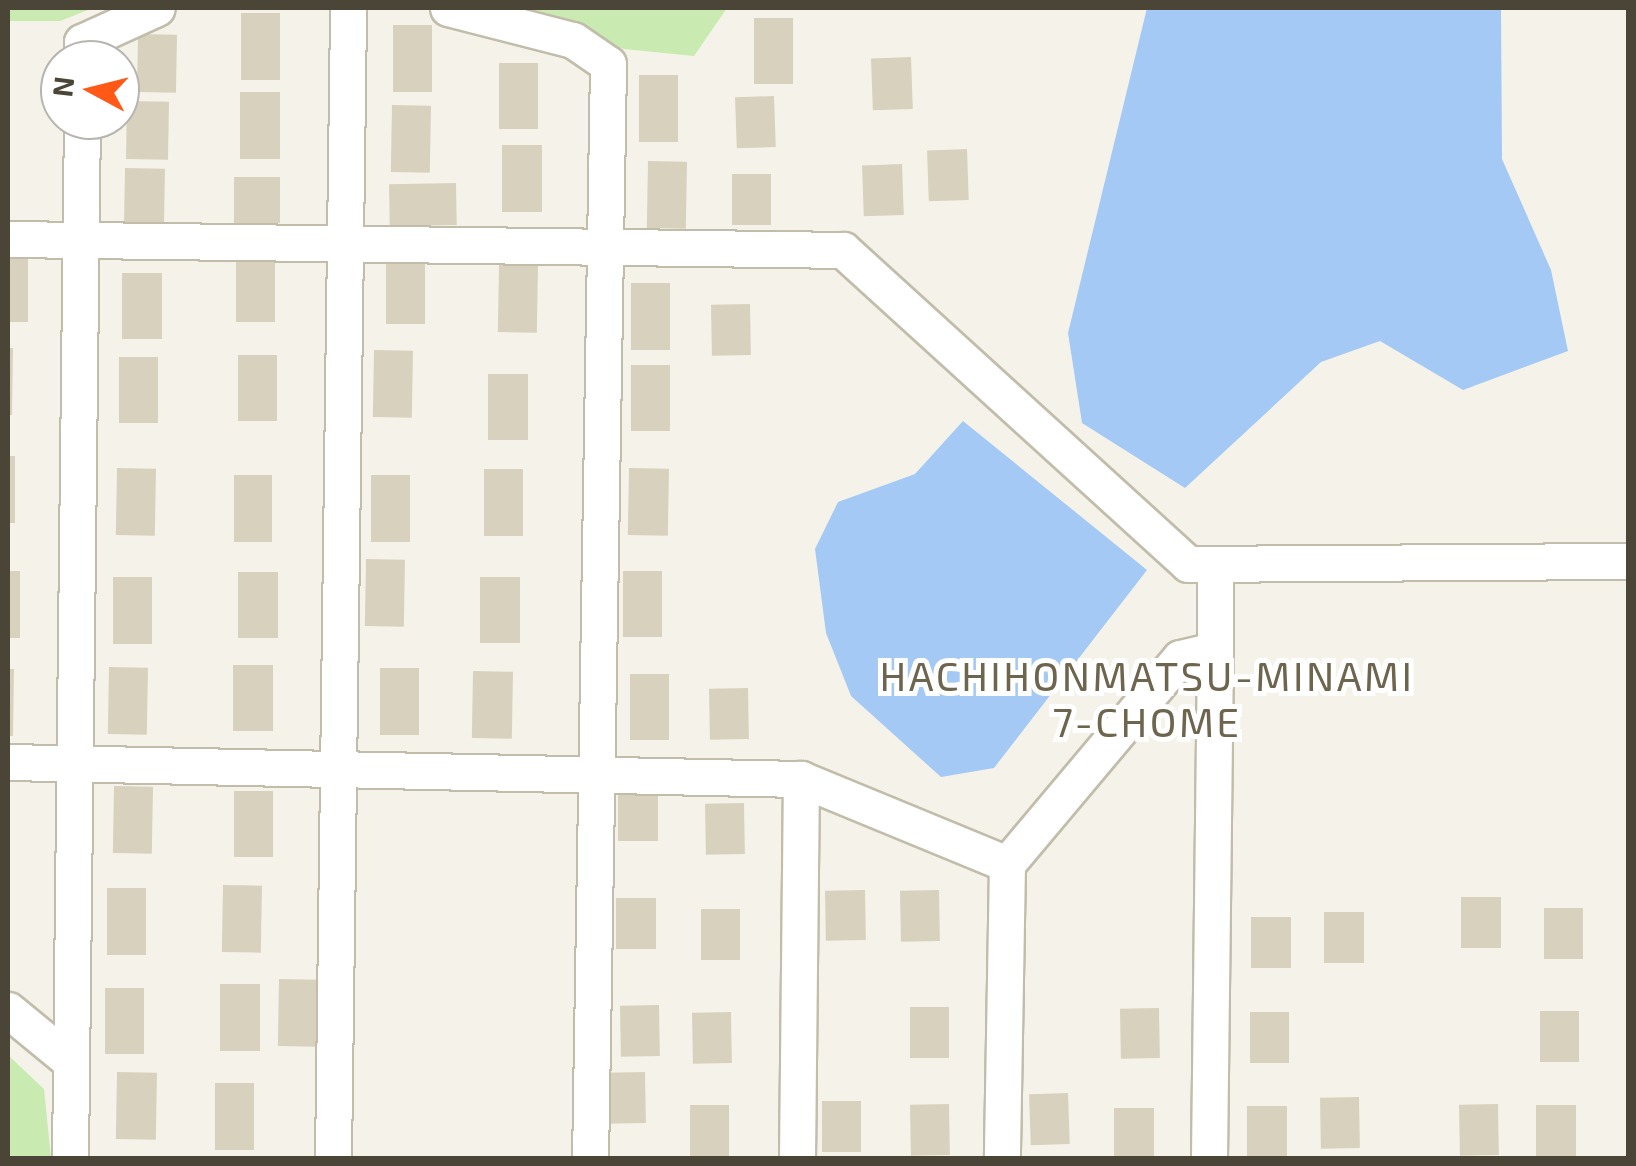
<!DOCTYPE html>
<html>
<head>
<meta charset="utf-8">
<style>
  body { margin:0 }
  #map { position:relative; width:1636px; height:1166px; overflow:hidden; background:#f5f3e9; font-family:"Exo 2",sans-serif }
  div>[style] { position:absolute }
  .green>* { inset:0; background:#c9ebb1 }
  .water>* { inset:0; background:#a4c9f4 }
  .building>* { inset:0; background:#d8d1be; transform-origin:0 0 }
  .roads { filter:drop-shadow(2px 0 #c2bdab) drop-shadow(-2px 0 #c2bdab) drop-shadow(0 2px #c2bdab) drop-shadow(0 -2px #c2bdab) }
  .minor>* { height:35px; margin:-17.5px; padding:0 17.5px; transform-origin:17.5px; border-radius:17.5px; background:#fff }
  span { translate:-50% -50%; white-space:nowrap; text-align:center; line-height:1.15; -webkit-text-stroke:10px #fff; paint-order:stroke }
  .neighbourhood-label { font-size:40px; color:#6d654e; letter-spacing:2.5px }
  .frame { position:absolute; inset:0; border:10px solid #4a4537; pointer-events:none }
  .north { position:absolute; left:40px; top:40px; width:100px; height:100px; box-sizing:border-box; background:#fff; border:2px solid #b7b5af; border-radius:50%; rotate:277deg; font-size:28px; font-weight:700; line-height:40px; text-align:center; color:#4a4537 }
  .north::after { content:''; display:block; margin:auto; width:35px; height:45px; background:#ff5817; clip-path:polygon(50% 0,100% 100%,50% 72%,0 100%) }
</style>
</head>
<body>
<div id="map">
  <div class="green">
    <div style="clip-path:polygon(8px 8px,93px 8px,60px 21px,8px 21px)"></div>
    <div style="clip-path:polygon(510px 8px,727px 8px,694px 56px,624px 49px)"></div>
    <div style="clip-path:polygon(8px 1055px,44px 1089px,51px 1158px,8px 1158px)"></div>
  </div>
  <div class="water">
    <div style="clip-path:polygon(1147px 8px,1501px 8px,1502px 159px,1551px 270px,1568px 351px,1463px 390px,1380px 341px,1321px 362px,1185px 488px,1082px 423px,1068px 333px)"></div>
    <div style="clip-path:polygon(963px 421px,1147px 570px,994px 768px,941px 777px,851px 696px,826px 633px,815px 549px,838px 502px,915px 474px)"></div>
  </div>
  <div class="building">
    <div style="left:241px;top:13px;width:39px;height:67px"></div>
    <div style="left:754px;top:18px;width:39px;height:66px"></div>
    <div style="left:393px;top:25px;width:39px;height:67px"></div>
    <div style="left:138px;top:34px;width:39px;height:58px;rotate:1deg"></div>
    <div style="left:911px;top:57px;width:52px;height:40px;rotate:88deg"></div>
    <div style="left:499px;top:63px;width:39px;height:66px"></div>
    <div style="left:639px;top:75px;width:39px;height:67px"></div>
    <div style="left:240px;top:92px;width:40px;height:67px"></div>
    <div style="left:774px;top:96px;width:51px;height:39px;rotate:88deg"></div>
    <div style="left:127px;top:101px;width:42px;height:58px;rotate:1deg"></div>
    <div style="left:392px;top:105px;width:39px;height:67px;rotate:1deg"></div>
    <div style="left:502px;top:145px;width:40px;height:67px"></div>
    <div style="left:967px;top:149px;width:51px;height:40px;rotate:88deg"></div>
    <div style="left:648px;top:161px;width:39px;height:67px;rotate:1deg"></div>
    <div style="left:902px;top:164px;width:51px;height:40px;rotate:88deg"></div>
    <div style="left:125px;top:168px;width:40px;height:54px;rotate:1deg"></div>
    <div style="left:732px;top:174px;width:39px;height:51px"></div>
    <div style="left:234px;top:177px;width:46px;height:46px"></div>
    <div style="left:456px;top:183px;width:42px;height:67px;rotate:89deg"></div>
    <div style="left:8px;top:255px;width:20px;height:67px"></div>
    <div style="left:236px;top:256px;width:39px;height:66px"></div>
    <div style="left:386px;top:258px;width:39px;height:66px"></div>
    <div style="left:499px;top:265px;width:39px;height:67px;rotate:1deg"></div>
    <div style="left:122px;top:273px;width:40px;height:66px"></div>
    <div style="left:631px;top:283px;width:39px;height:67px"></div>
    <div style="left:750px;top:304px;width:51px;height:39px;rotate:89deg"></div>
    <div style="clip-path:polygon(8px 348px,13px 348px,12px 415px,8px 415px)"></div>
    <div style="left:374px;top:350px;width:39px;height:67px;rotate:1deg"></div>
    <div style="left:238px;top:355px;width:39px;height:66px"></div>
    <div style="left:119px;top:357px;width:39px;height:66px"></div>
    <div style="left:631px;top:365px;width:39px;height:66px"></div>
    <div style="left:488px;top:374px;width:40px;height:66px"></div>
    <div style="left:8px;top:456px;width:7px;height:67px"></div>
    <div style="left:117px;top:468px;width:39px;height:67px;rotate:1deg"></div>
    <div style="left:629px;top:468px;width:40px;height:67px;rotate:1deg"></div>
    <div style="left:484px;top:469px;width:39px;height:67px"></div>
    <div style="left:234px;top:475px;width:38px;height:67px"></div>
    <div style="left:371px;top:475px;width:39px;height:67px"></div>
    <div style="left:366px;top:559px;width:39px;height:67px;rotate:1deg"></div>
    <div style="left:8px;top:571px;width:12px;height:67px"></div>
    <div style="left:623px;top:571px;width:39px;height:66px"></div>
    <div style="left:238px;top:572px;width:40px;height:66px"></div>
    <div style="left:113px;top:577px;width:39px;height:67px"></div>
    <div style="left:480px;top:577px;width:40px;height:66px"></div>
    <div style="left:233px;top:665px;width:40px;height:66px"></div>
    <div style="left:109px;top:667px;width:39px;height:67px;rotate:1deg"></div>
    <div style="left:380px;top:668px;width:39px;height:67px"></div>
    <div style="clip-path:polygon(8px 669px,14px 669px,13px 736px,8px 736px)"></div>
    <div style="left:473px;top:671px;width:40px;height:67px;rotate:1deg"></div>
    <div style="left:630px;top:674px;width:39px;height:66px"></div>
    <div style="left:748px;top:688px;width:51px;height:39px;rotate:89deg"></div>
    <div style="left:114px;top:786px;width:39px;height:67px;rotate:1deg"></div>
    <div style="left:618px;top:790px;width:40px;height:51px"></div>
    <div style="left:234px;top:791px;width:39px;height:66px"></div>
    <div style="left:744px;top:803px;width:51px;height:39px;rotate:89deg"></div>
    <div style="left:223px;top:885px;width:39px;height:67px;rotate:1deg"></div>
    <div style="left:107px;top:888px;width:39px;height:67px"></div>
    <div style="left:865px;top:890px;width:50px;height:40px;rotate:89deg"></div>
    <div style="left:939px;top:890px;width:51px;height:39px;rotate:89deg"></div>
    <div style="left:1501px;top:897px;width:51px;height:40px;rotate:90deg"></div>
    <div style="left:656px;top:898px;width:51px;height:40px;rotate:90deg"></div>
    <div style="left:1544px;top:908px;width:39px;height:51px"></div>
    <div style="left:701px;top:909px;width:39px;height:51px"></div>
    <div style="left:1364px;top:912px;width:51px;height:40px;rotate:90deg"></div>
    <div style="left:1291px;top:917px;width:51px;height:40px;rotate:90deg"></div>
    <div style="left:279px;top:979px;width:39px;height:67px;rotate:1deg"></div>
    <div style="left:220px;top:984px;width:40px;height:67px"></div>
    <div style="left:105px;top:988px;width:39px;height:66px"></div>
    <div style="left:659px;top:1005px;width:51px;height:39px;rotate:89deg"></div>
    <div style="left:910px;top:1007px;width:39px;height:51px"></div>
    <div style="left:1159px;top:1008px;width:50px;height:39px;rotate:89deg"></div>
    <div style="left:1540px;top:1011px;width:39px;height:51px"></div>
    <div style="left:731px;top:1012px;width:51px;height:39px;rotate:89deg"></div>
    <div style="left:1250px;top:1012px;width:39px;height:51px"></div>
    <div style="left:117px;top:1072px;width:40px;height:67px;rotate:1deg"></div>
    <div style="left:645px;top:1072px;width:51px;height:39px;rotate:89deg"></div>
    <div style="left:215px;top:1083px;width:39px;height:67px"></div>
    <div style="left:1068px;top:1093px;width:51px;height:39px;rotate:88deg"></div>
    <div style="left:1359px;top:1097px;width:51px;height:39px;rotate:89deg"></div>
    <div style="left:822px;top:1101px;width:39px;height:51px"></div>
    <div style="left:949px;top:1104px;width:51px;height:39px;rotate:89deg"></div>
    <div style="left:1498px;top:1104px;width:51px;height:39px;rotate:89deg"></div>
    <div style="left:690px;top:1105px;width:39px;height:51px"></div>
    <div style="left:1576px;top:1105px;width:51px;height:40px;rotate:90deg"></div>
    <div style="left:1287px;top:1106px;width:51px;height:40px;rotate:90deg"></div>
    <div style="left:1154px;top:1108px;width:50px;height:40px;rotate:90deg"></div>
  </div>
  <div class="roads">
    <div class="minor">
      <div style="left:448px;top:8px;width:129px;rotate:14.4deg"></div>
      <div style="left:573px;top:40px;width:42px;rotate:34.4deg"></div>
      <div style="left:608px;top:64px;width:1094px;rotate:90.94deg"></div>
      <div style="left:82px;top:60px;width:18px;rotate:-90deg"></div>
      <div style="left:82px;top:42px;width:82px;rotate:-24.4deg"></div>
      <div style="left:8px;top:239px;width:835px;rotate:0.75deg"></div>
      <div style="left:843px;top:250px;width:466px;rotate:42.3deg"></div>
      <div style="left:1188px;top:564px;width:440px;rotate:-0.4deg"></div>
      <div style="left:8px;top:762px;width:793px;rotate:1.23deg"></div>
      <div style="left:801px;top:779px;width:223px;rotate:22.4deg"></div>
      <div style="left:1007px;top:864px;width:294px;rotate:91deg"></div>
      <div style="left:1007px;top:864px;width:269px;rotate:-50deg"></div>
      <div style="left:1180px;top:658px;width:36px;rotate:-13deg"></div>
      <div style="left:1215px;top:650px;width:84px;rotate:-90deg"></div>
      <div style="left:8px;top:1010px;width:80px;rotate:39.4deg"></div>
      <div style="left:70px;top:1158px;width:1038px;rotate:-89.34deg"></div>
      <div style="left:333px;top:1158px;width:1150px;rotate:-89.25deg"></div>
      <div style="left:797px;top:1158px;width:379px;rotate:-89.4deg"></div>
      <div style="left:1209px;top:1158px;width:508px;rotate:-89.32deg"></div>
    </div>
  </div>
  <div class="neighbourhood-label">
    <span style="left:1147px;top:698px">HACHIHONMATSU-MINAMI<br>7-CHOME</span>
  </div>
  <div class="frame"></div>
  <div class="north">N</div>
</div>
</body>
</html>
